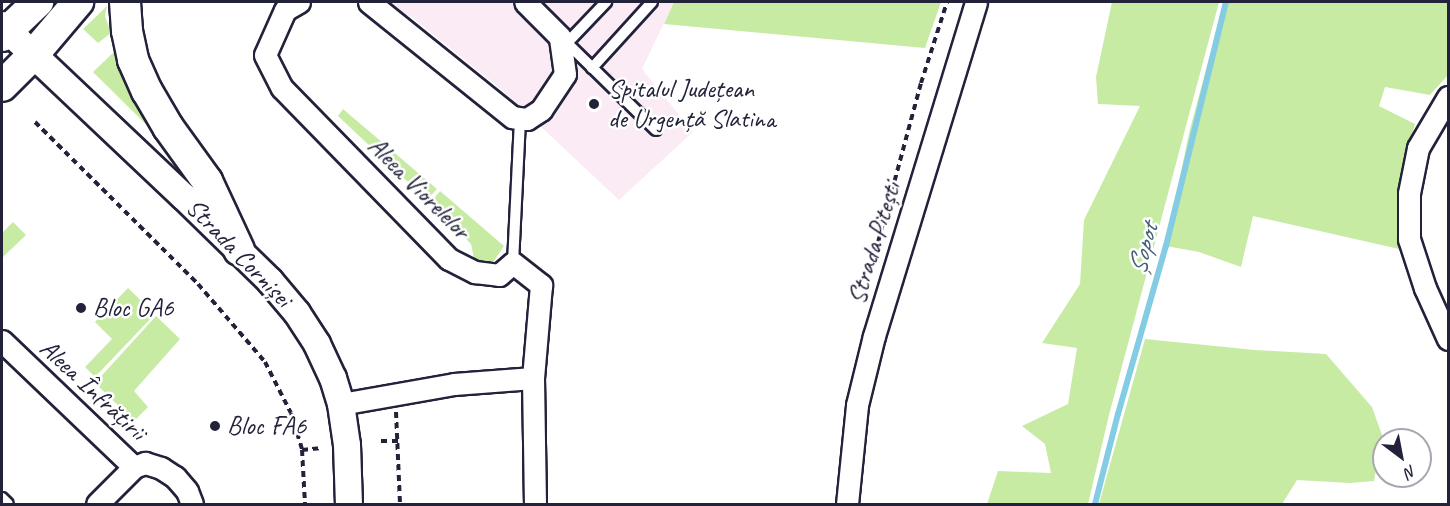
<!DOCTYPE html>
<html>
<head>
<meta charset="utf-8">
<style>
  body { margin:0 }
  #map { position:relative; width:1450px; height:506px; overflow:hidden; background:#fff; font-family:Caveat,sans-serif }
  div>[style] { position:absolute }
  .built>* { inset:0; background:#fbebf4 }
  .green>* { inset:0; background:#c8eba4 }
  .stream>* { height:6px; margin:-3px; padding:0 3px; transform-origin:3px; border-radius:3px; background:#83cce4 }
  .path>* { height:4px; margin-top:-2px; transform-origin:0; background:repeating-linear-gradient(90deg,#22223b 0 6px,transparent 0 10.5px) }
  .roads { filter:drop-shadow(2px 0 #22223b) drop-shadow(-2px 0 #22223b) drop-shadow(0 2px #22223b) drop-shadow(0 -2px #22223b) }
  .service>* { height:10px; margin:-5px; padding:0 5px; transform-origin:5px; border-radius:5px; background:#fff }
  .minor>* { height:21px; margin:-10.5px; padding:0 10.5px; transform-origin:10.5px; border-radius:10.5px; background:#fff }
  .tertiary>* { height:26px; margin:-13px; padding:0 13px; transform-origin:13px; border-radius:13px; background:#fff }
  .secondary>* { height:30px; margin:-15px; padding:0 15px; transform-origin:15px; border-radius:15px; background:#fff }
  .dots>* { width:16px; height:16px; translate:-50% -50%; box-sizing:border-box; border:3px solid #fff; border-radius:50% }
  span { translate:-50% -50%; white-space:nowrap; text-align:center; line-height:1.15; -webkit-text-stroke:5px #fff; paint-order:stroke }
  .poi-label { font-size:26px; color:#22223b }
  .left { translate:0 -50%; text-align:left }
  .street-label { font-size:26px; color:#22223b }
  .water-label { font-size:27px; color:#445e76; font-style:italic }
  .frame { position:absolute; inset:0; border:3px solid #22223b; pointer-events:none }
  .north { position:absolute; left:1372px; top:428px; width:60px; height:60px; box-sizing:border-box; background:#fff; border:2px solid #a7a7b1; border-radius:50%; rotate:148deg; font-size:16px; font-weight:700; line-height:24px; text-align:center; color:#22223b }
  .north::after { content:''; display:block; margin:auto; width:21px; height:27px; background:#22223b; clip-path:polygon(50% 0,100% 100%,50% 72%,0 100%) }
</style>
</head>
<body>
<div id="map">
  <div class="built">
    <div style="clip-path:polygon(385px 2px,674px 2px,642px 69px,693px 132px,619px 200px,502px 90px,414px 19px)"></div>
  </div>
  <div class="green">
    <div style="clip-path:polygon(674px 2px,941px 2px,925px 48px,664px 24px)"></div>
    <div style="clip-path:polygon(1112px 2px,1219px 2px,1109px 415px,1088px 504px,987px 504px,998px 471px,1051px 473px,1045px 444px,1022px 426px,1068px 404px,1077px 348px,1042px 343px,1080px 284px,1084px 220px,1140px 106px,1098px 104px,1096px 77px)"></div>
    <div style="clip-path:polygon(1224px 2px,1448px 2px,1448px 75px,1430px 95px,1385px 87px,1379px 106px,1415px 124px,1402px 167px,1399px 249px,1253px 216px,1241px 267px,1199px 252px,1166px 246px,1189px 133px)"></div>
    <div style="clip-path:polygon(107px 6px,105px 16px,111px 33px,98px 43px,83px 29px)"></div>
    <div style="clip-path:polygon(117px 49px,187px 165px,93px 72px)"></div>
    <div style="clip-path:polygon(343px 109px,437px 189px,427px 200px,338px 116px)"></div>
    <div style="clip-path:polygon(440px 191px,504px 246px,494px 261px,489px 264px,482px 263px,474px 258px,471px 244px,430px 203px)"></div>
    <div style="clip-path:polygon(13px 222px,26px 235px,2px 258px,2px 233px)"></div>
    <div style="clip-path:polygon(128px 288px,155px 314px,95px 377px,85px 367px,112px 339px,95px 322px)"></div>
    <div style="clip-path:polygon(156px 316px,180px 339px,134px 391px,148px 407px,134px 421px,95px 383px)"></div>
    <div style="clip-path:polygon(1145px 339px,1255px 350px,1326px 354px,1372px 407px,1382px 435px,1374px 481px,1350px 483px,1297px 480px,1282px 504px,1099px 504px)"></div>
  </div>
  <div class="stream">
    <div style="left:1095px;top:504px;width:93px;rotate:-75.7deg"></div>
    <div style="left:1118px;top:414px;width:175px;rotate:-74.1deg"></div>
    <div style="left:1166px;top:246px;width:251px;rotate:-76.2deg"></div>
  </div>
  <div class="path">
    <div style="left:35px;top:122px;width:230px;rotate:44.8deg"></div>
    <div style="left:198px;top:284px;width:103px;rotate:49.3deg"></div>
    <div style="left:265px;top:362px;width:57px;rotate:63deg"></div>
    <div style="left:291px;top:413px;width:39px;rotate:73deg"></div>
    <div style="left:302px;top:450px;width:54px;rotate:86.8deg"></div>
    <div style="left:870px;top:272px;width:196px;rotate:-74.9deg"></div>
    <div style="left:921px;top:83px;width:85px;rotate:-72.2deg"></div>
    <div style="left:396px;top:412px;width:92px;rotate:87.5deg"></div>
    <div style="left:381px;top:441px;width:18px"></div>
    <div style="left:302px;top:450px;width:20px;rotate:-6deg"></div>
  </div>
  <div class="roads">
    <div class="service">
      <div style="left:563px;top:39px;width:130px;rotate:44.4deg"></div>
      <div style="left:567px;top:43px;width:57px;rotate:-46.4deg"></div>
      <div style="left:592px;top:68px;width:89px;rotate:-47.7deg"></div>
      <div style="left:513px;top:263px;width:145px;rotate:-87.2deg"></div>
      <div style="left:2px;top:498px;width:8px;rotate:45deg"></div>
    </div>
    <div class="minor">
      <div style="left:299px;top:2px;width:16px;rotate:150deg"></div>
      <div style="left:285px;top:10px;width:49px;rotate:114deg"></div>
      <div style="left:265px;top:55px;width:37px;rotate:63deg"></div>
      <div style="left:282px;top:88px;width:239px;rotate:45.7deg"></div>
      <div style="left:449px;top:259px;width:29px;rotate:27deg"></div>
      <div style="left:475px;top:272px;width:24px;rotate:7deg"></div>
      <div style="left:499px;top:275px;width:18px;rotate:-41deg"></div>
      <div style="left:513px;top:263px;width:36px;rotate:38deg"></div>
      <div style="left:541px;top:285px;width:93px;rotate:94.9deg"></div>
      <div style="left:369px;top:2px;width:184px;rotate:38.8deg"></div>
      <div style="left:512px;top:117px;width:15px;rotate:8deg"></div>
      <div style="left:527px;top:119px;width:17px;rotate:-33deg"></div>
      <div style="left:541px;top:110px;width:43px;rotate:-56.3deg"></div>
      <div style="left:565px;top:74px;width:37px;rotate:-98deg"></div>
      <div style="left:560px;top:37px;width:49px;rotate:-135deg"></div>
      <div style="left:1448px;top:97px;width:59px;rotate:120.5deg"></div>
      <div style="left:1418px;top:148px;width:46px;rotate:101.3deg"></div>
      <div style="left:1409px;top:193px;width:46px;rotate:90deg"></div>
      <div style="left:1409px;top:239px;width:52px;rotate:71.9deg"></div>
      <div style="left:1425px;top:288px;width:56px;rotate:65.7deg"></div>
      <div style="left:2px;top:341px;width:182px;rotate:43.7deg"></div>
      <div style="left:341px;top:404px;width:115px;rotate:-10deg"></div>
      <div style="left:454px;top:384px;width:79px;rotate:-4.3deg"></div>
      <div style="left:533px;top:378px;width:126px;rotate:89.1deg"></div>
      <div style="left:134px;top:467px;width:12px;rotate:-20deg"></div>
      <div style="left:145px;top:463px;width:17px;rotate:17deg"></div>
      <div style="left:161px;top:468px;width:17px;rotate:33deg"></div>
      <div style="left:175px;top:477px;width:18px;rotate:49deg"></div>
      <div style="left:187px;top:491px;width:14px;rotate:69deg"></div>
      <div style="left:97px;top:504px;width:52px;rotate:-45deg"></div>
      <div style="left:847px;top:504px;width:100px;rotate:-84.2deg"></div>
      <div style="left:857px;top:405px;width:71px;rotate:-76.2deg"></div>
      <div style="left:874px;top:336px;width:349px;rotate:-73deg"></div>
    </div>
    <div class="tertiary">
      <div style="left:2px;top:25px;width:250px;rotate:43.4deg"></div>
      <div style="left:184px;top:197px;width:120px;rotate:44.3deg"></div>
      <div style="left:270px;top:281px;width:42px;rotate:49.8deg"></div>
      <div style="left:297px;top:313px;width:37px;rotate:57deg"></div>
      <div style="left:317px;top:344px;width:38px;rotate:65deg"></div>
      <div style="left:333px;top:378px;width:27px;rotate:73deg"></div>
      <div style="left:341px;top:404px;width:41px;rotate:81.7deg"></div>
      <div style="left:347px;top:445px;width:59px;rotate:88.1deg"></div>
    </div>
    <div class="secondary">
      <div style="left:125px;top:2px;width:29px;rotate:86deg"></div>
      <div style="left:127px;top:31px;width:30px;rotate:78deg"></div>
      <div style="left:133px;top:60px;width:34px;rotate:66deg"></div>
      <div style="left:147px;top:91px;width:42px;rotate:59.7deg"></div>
      <div style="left:168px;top:127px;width:67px;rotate:54.2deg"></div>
      <div style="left:207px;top:181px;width:76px;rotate:65.1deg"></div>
      <div style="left:2px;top:36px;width:50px;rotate:-43.4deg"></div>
      <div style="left:2px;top:86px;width:44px;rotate:-45deg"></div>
      <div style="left:33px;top:55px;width:70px;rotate:-49.7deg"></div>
    </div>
  </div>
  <div class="dots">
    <div style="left:594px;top:104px;background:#22223b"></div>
    <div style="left:81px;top:308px;background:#22223b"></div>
    <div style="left:215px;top:426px;background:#22223b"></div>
  </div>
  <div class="poi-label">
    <span class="left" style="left:608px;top:104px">Spitalul Județean<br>de Urgență Slatina</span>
    <span class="left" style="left:93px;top:308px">Bloc GA6</span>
    <span class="left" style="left:227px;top:426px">Bloc FA6</span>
  </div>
  <div class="street-label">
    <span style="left:419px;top:188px;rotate:45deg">Aleea Viorelelor</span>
    <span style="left:874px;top:243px;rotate:-73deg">Strada Pitești</span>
    <span style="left:239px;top:253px;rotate:46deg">Strada Cornișei</span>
    <span style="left:93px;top:390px;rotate:43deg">Aleea Înfrățirii</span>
  </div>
  <div class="water-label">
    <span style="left:1143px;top:249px;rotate:-75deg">Șopot</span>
  </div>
  <div class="frame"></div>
  <div class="north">N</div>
</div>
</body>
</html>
